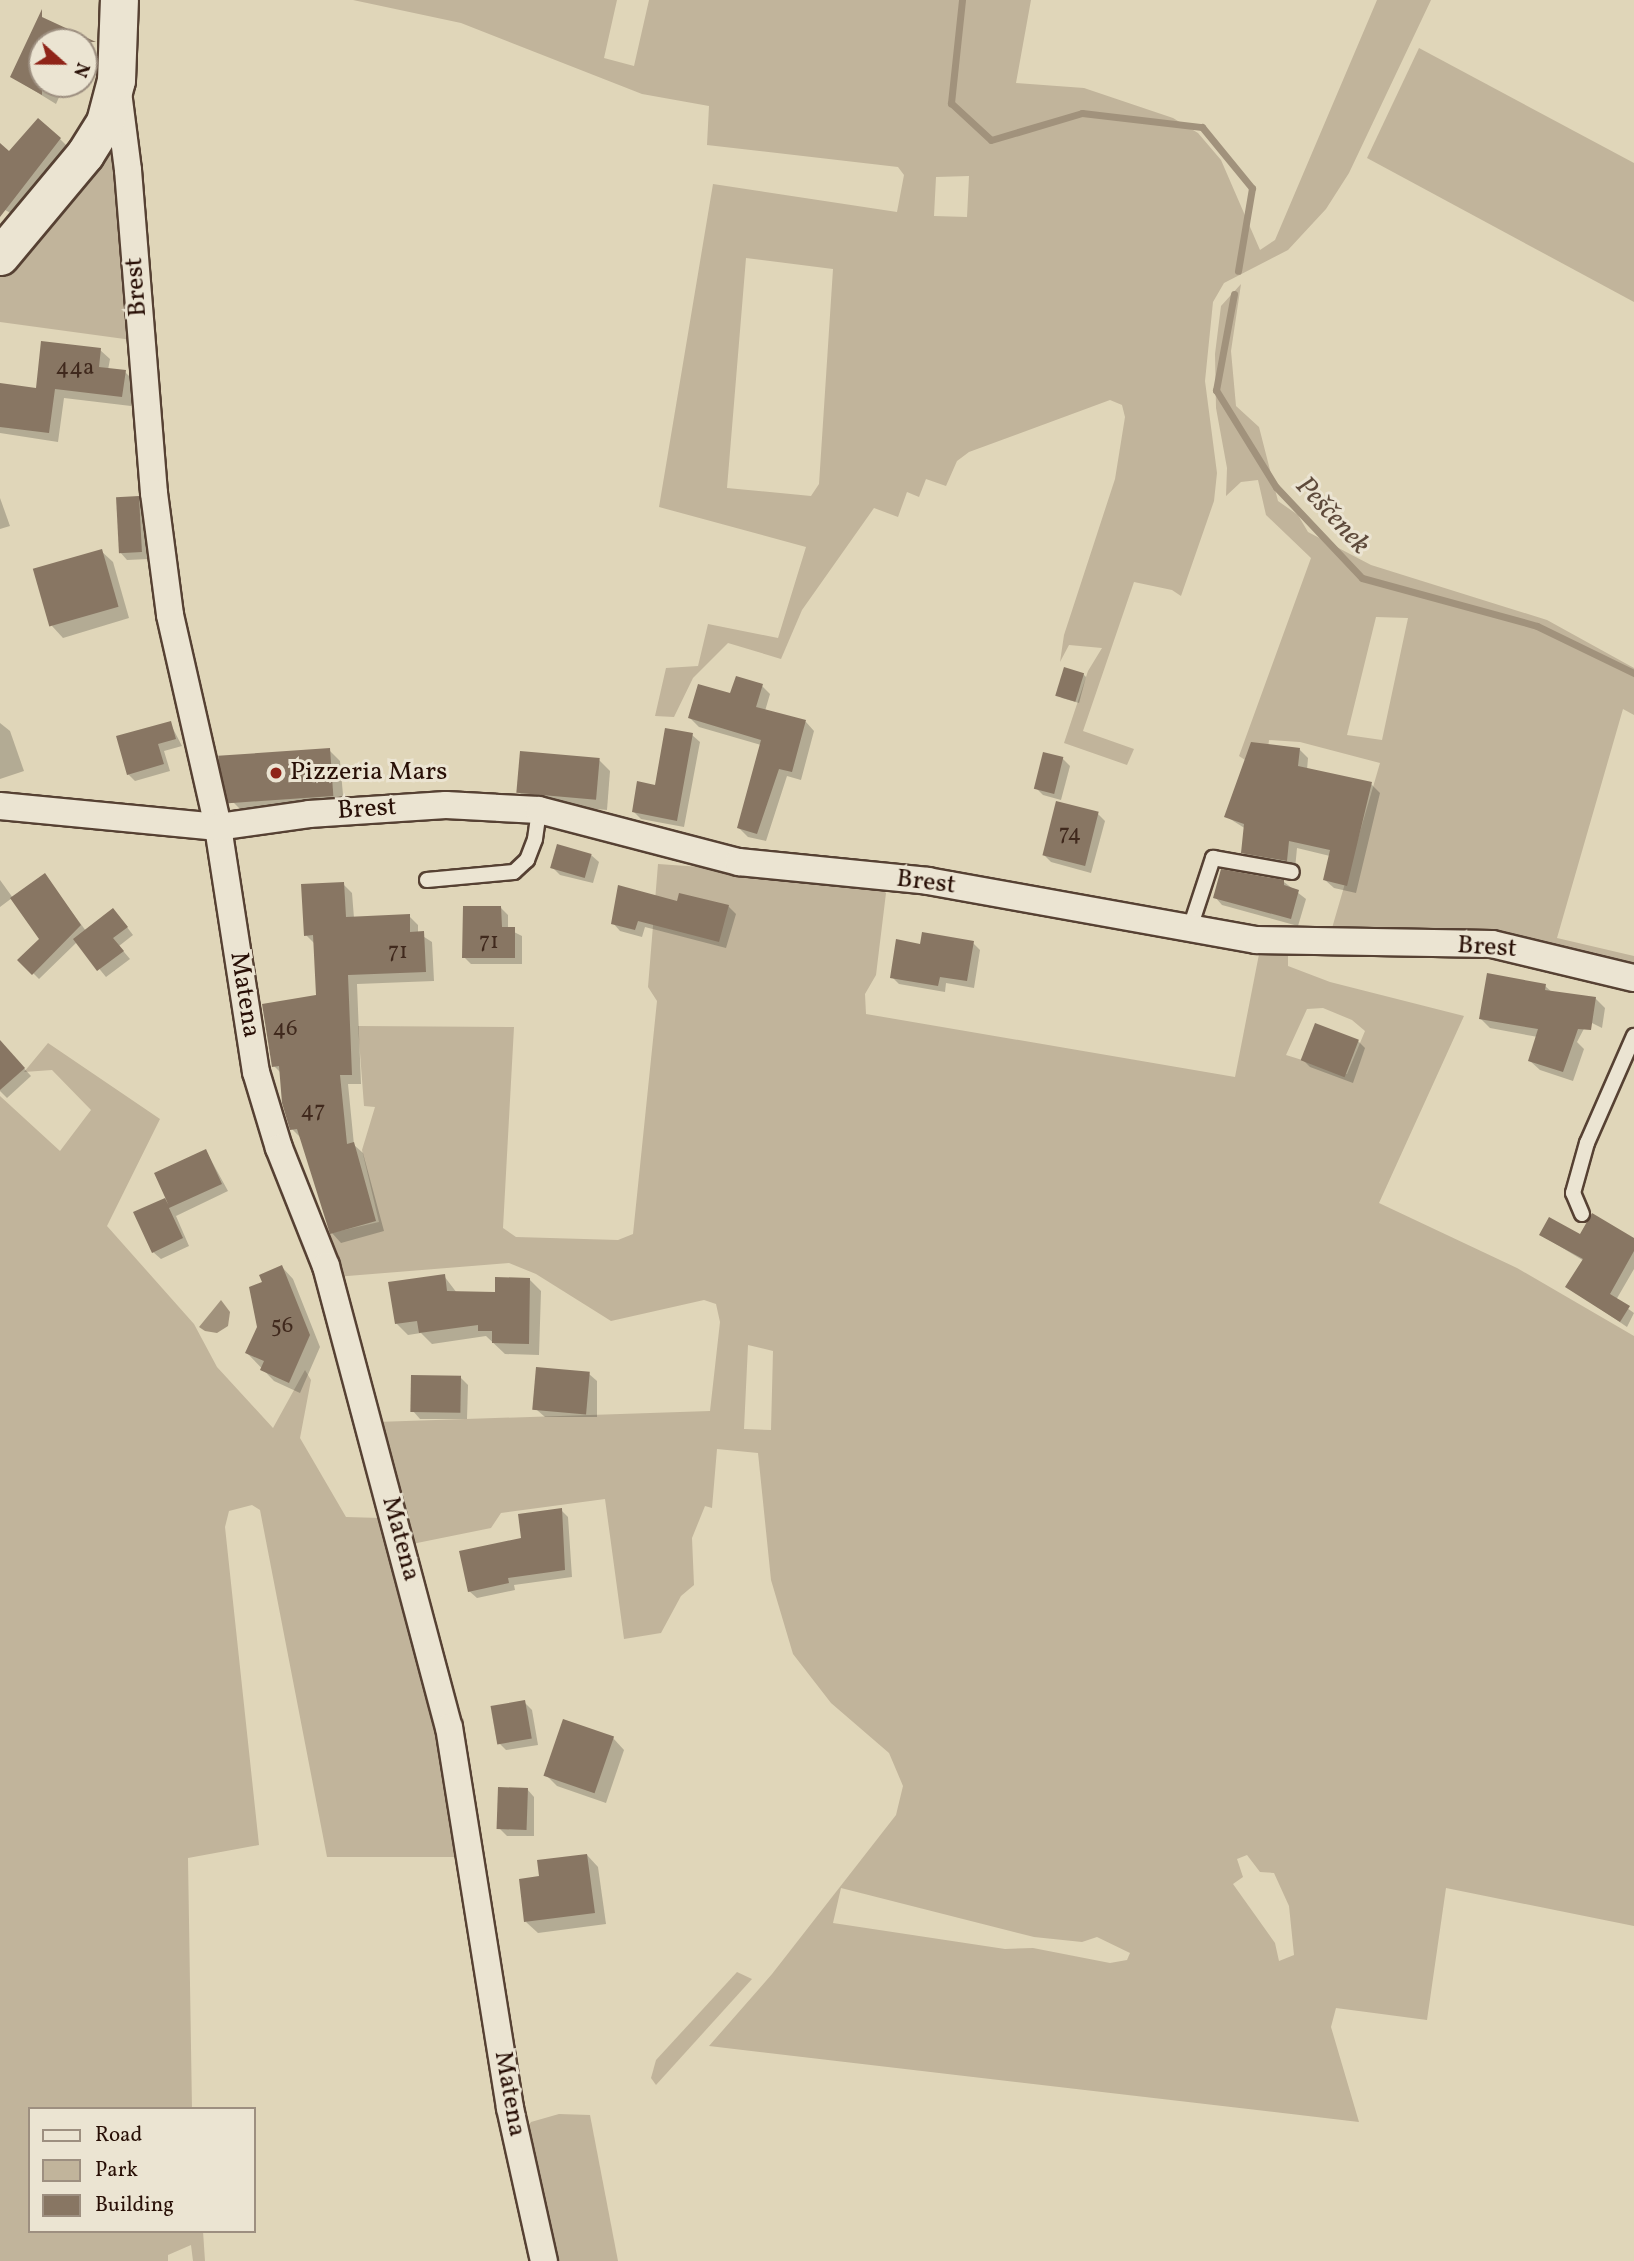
<!DOCTYPE html>
<html>
<head>
<meta charset="utf-8">
<style>
  body { margin:0 }
  #map { position:relative; width:1634px; height:2261px; overflow:hidden; background:#e0d6b9; font-family:Vollkorn,serif }
  div>[style] { position:absolute }
  .green>* { inset:0; background:#c1b49b }
  .water>* { inset:0; background:#a1927c }
  .shadow>* { inset:0; background:#0003 }
  .stream>* { height:7px; margin:-3.5px; padding:0 3.5px; transform-origin:3.5px; border-radius:3.5px; background:#a1927c }
  .building>* { inset:0; background:#887663; transform-origin:0 0 }
  .roads { filter:drop-shadow(2px 0 #564133) drop-shadow(-2px 0 #564133) drop-shadow(0 2px #564133) drop-shadow(0 -2px #564133) }
  .lane>* { height:14px; margin:-7px; padding:0 7px; transform-origin:7px; border-radius:7px; background:#ebe4d2 }
  .street>* { height:26px; margin:-13px; padding:0 13px; transform-origin:13px; border-radius:13px; background:#ebe4d2 }
  .secondary>* { height:37px; margin:-18.5px; padding:0 18.5px; transform-origin:18.5px; border-radius:18.5px; background:#ebe4d2 }
  .dots>* { width:19px; height:19px; translate:-50% -50%; box-sizing:border-box; border:4px solid #ebe4d2; border-radius:50% }
  span { translate:-50% -50%; white-space:nowrap; text-align:center; line-height:1.15; -webkit-text-stroke:6px #ebe4d2; paint-order:stroke }
  .number-label { font-size:23px; color:#40291d }
  .number-label span { -webkit-text-stroke-width:0 }
  .street-label { font-size:26px; color:#280f06 }
  .poi-label { font-size:26px; color:#280f06 }
  .left { translate:0 -50%; text-align:left }
  .water-label { font-size:28px; color:#5e4a3b; font-style:italic }
  .legend { position:absolute; left:28px; top:2107px; width:228px; height:126px; box-sizing:border-box; background:#ebe4d2; border:2px solid #9d8f80; margin:0; padding:9px 12px; list-style:none; font-size:21px; color:#280f06 }
  .legend li { display:flex; align-items:center; gap:14px; height:35px }
  .legend b { width:35px; border:2px solid #9d8f80 }
  .north { position:absolute; left:28px; top:28px; width:70px; height:70px; box-sizing:border-box; background:#ebe4d2; border:2px solid #9d8f80; border-radius:50%; rotate:111deg; font-size:19px; font-weight:700; line-height:28px; text-align:center; color:#280f06 }
  .north::after { content:''; display:block; margin:auto; width:24px; height:32px; background:#8f2418; clip-path:polygon(50% 0,100% 100%,50% 72%,0 100%) }
</style>
</head>
<body>
<div id="map">
  <div class="green">
    <div style="clip-path:polygon(evenodd,353px 0,617px 0,604px 58px,634px 66px,649px 0,1031px 0,1016px 83px,1084px 88px,1173px 118px,1198px 133px,1221px 160px,1260px 250px,1275px 240px,1377px 0,1431px 0,1349px 173px,1326px 209px,1288px 250px,1224px 283px,1213px 302px,1205px 381px,1217px 473px,1214px 501px,1181px 596px,1172px 590px,1134px 582px,1083px 731px,1134px 749px,1127px 765px,1064px 743px,1088px 671px,1102px 648px,1069px 645px,1060px 662px,1064px 635px,1115px 479px,1125px 417px,1122px 405px,1110px 400px,969px 452px,957px 461px,946px 486px,926px 479px,919px 497px,907px 492px,898px 517px,874px 508px,802px 610px,781px 659px,728px 643px,693px 678px,674px 717px,655px 716px,666px 668px,698px 666px,708px 624px,778px 638px,806px 547px,659px 507px,713px 184px,897px 212px,904px 175px,898px 167px,707px 145px,709px 106px,642px 94px,461px 23px,353px 0,969px 176px,967px 217px,934px 216px,936px 177px,969px 176px,353px 0,746px 258px,833px 269px,819px 484px,811px 496px,727px 488px,746px 258px)"></div>
    <div style="clip-path:polygon(1419px 48px,1634px 163px,1634px 302px,1367px 158px)"></div>
    <div style="clip-path:polygon(100px 151px,113px 155px,117px 165px,132px 340px,0 322px,0 271px)"></div>
    <div style="clip-path:polygon(evenodd,1241px 284px,1231px 351px,1236px 406px,1259px 427px,1278px 501px,1298px 515px,1308px 532px,1371px 565px,1547px 620px,1634px 668px,1634px 715px,1623px 709px,1557px 938px,1634px 956px,1634px 968px,1330px 935px,1380px 763px,1300px 742px,1269px 740px,1265px 773px,1239px 756px,1311px 558px,1266px 515px,1258px 480px,1241px 482px,1226px 496px,1227px 468px,1216px 408px,1215px 354px,1221px 306px,1241px 284px,1376px 617px,1408px 618px,1382px 740px,1347px 735px,1376px 617px)"></div>
    <div style="clip-path:polygon(evenodd,715px 863px,878px 887px,886px 893px,876px 975px,865px 994px,866px 1014px,1235px 1077px,1261px 944px,1288px 950px,1288px 966px,1330px 982px,1464px 1016px,1379px 1203px,1517px 1268px,1634px 1336px,1634px 1926px,1446px 1888px,1427px 2020px,1336px 2008px,1331px 2027px,1359px 2122px,709px 2046px,772px 1974px,896px 1815px,903px 1786px,889px 1753px,831px 1703px,793px 1654px,771px 1580px,758px 1453px,717px 1449px,712px 1508px,705px 1506px,692px 1538px,694px 1585px,681px 1596px,661px 1633px,624px 1639px,605px 1499px,501px 1513px,491px 1528px,412px 1544px,376px 1422px,710px 1411px,720px 1322px,716px 1304px,704px 1300px,611px 1321px,536px 1274px,509px 1263px,335px 1277px,322px 1235px,379px 1222px,362px 1150px,375px 1107px,364px 1106px,358px 1026px,514px 1027px,503px 1228px,516px 1237px,618px 1240px,633px 1234px,657px 1001px,648px 987px,658px 864px,701px 867px,715px 863px,1323px 1008px,1352px 1020px,1365px 1031px,1347px 1074px,1286px 1055px,1307px 1009px,1323px 1008px,715px 863px,748px 1345px,773px 1351px,771px 1430px,744px 1429px,748px 1345px,715px 863px,1247px 1855px,1260px 1872px,1274px 1873px,1289px 1906px,1294px 1955px,1279px 1961px,1275px 1943px,1233px 1884px,1243px 1877px,1237px 1859px,1247px 1855px,715px 863px,841px 1888px,1034px 1937px,1082px 1942px,1097px 1937px,1130px 1953px,1127px 1960px,1110px 1963px,1033px 1948px,1005px 1949px,833px 1923px,841px 1888px)"></div>
    <div style="clip-path:polygon(48px 1043px,160px 1119px,107px 1226px,194px 1324px,217px 1367px,273px 1428px,305px 1370px,311px 1380px,300px 1438px,346px 1517px,381px 1518px,436px 1722px,460px 1857px,327px 1857px,260px 1510px,252px 1505px,229px 1511px,225px 1527px,259px 1845px,188px 1858px,192px 2109px,30px 2109px,30px 2231px,203px 2231px,205px 2261px,193px 2261px,191px 2245px,168px 2255px,168px 2261px,0 2261px,0 1096px,60px 1151px,91px 1110px,52px 1070px,24px 1072px)"></div>
    <div style="clip-path:polygon(737px 1972px,752px 1979px,656px 2085px,651px 2078px,656px 2060px)"></div>
    <div style="clip-path:polygon(559px 2114px,590px 2115px,618px 2261px,554px 2261px,526px 2129px,531px 2122px)"></div>
  </div>
  <div class="water">
    <div style="clip-path:polygon(221px 1300px,230px 1312px,228px 1326px,217px 1333px,205px 1331px,199px 1327px)"></div>
  </div>
  <div class="shadow">
    <div style="clip-path:polygon(40px 17px,79px 42px,42px 42px,42px 84px,65px 84px,56px 104px,12px 77px)"></div>
    <div style="clip-path:polygon(60px 139px,67px 146px,14px 215px,0 207px,0 154px)"></div>
    <div style="clip-path:polygon(100px 350px,110px 359px,108px 370px,125px 372px,134px 381px,131px 406px,64px 398px,58px 442px,0 433px,0 385px,37px 389px)"></div>
    <div style="clip-path:polygon(0 498px,10px 526px,0 529px)"></div>
    <div style="clip-path:polygon(138px 498px,145px 505px,148px 559px,127px 560px,120px 552px)"></div>
    <div style="clip-path:polygon(101px 551px,113px 562px,129px 618px,63px 638px,52px 626px)"></div>
    <div style="clip-path:polygon(1083px 674px,1086px 677px,1079px 703px,1062px 698px,1059px 695px)"></div>
    <div style="clip-path:polygon(762px 686px,770px 694px,765px 711px,806px 722px,814px 731px,801px 780px,787px 776px,766px 841px,748px 837px,739px 828px,761px 745px,699px 727px,690px 718px)"></div>
    <div style="clip-path:polygon(0 723px,10px 731px,24px 771px,0 779px)"></div>
    <div style="clip-path:polygon(170px 723px,182px 746px,164px 751px,170px 771px,135px 781px,128px 774px)"></div>
    <div style="clip-path:polygon(692px 735px,700px 742px,684px 827px,641px 819px,634px 812px,657px 787px)"></div>
    <div style="clip-path:polygon(1299px 749px,1308px 758px,1307px 770px,1371px 784px,1380px 793px,1356px 893px,1334px 888px,1325px 880px,1330px 856px,1297px 848px,1295px 869px,1252px 861px,1243px 853px,1246px 829px,1227px 817px)"></div>
    <div style="clip-path:polygon(329px 750px,340px 761px,344px 806px,245px 814px,233px 802px)"></div>
    <div style="clip-path:polygon(1062px 758px,1070px 766px,1061px 800px,1043px 795px,1036px 788px)"></div>
    <div style="clip-path:polygon(599px 760px,610px 771px,607px 810px,530px 803px,519px 792px)"></div>
    <div style="clip-path:polygon(1098px 814px,1105px 821px,1091px 873px,1051px 862px,1044px 855px)"></div>
    <div style="clip-path:polygon(591px 855px,599px 862px,593px 883px,560px 875px,552px 867px)"></div>
    <div style="clip-path:polygon(45px 876px,86px 931px,120px 918px,133px 935px,119px 946px,130px 959px,106px 977px,77px 942px,39px 979px,20px 960px,41px 939px,12px 898px,0 907px,0 880px,13px 898px)"></div>
    <div style="clip-path:polygon(1284px 882px,1306px 899px,1298px 926px,1222px 905px,1215px 897px)"></div>
    <div style="clip-path:polygon(343px 884px,352px 893px,354px 918px,409px 916px,418px 925px,418px 933px,432px 942px,434px 981px,357px 984px,361px 1084px,348px 1084px,354px 1145px,363px 1153px,384px 1231px,341px 1243px,332px 1233px,302px 1139px,292px 1129px,282px 1074px,274px 1066px,318px 996px,315px 944px,306px 935px)"></div>
    <div style="clip-path:polygon(679px 903px,728px 906px,736px 914px,726px 948px,645px 927px,642px 937px,620px 931px,613px 923px)"></div>
    <div style="clip-path:polygon(501px 908px,508px 915px,508px 929px,522px 936px,522px 964px,471px 964px,464px 957px)"></div>
    <div style="clip-path:polygon(973px 943px,980px 950px,974px 988px,946px 983px,945px 992px,899px 984px,892px 977px,921px 946px)"></div>
    <div style="clip-path:polygon(1545px 986px,1553px 993px,1595px 998px,1605px 1008px,1602px 1028px,1588px 1021px,1577px 1042px,1584px 1049px,1573px 1081px,1540px 1070px,1530px 1061px,1538px 1037px,1490px 1028px,1480px 1018px)"></div>
    <div style="clip-path:polygon(1358px 1041px,1365px 1048px,1353px 1083px,1310px 1067px,1303px 1060px)"></div>
    <div style="clip-path:polygon(0 1042px,31px 1076px,7px 1098px,0 1091px)"></div>
    <div style="clip-path:polygon(206px 1151px,228px 1191px,176px 1216px,189px 1246px,161px 1259px,153px 1252px,164px 1200px,170px 1205px)"></div>
    <div style="clip-path:polygon(1541px 1235px,1634px 1241px,1634px 1269px,1616px 1300px,1634px 1313px,1627px 1327px,1568px 1287px,1584px 1261px)"></div>
    <div style="clip-path:polygon(282px 1267px,293px 1279px,320px 1347px,300px 1393px,274px 1381px,247px 1353px,259px 1327px,264px 1283px)"></div>
    <div style="clip-path:polygon(444px 1276px,457px 1293px,496px 1294px,529px 1279px,541px 1291px,539px 1355px,505px 1354px,486px 1336px,432px 1344px,421px 1333px,408px 1335px,396px 1323px)"></div>
    <div style="clip-path:polygon(589px 1374px,597px 1381px,597px 1417px,545px 1417px,537px 1410px)"></div>
    <div style="clip-path:polygon(460px 1377px,468px 1385px,467px 1419px,420px 1419px,413px 1411px)"></div>
    <div style="clip-path:polygon(561px 1510px,568px 1517px,572px 1577px,514px 1585px,515px 1590px,477px 1598px,469px 1591px)"></div>
    <div style="clip-path:polygon(524px 1702px,532px 1710px,538px 1745px,506px 1750px,499px 1743px)"></div>
    <div style="clip-path:polygon(613px 1738px,624px 1750px,606px 1803px,557px 1786px,546px 1775px)"></div>
    <div style="clip-path:polygon(527px 1789px,534px 1797px,534px 1836px,507px 1836px,499px 1828px)"></div>
    <div style="clip-path:polygon(587px 1855px,598px 1867px,606px 1924px,538px 1933px,526px 1922px)"></div>
  </div>
  <div class="stream">
    <div style="left:962px;top:0;width:104px;rotate:96.1deg"></div>
    <div style="left:951px;top:103px;width:54px;rotate:42.8deg"></div>
    <div style="left:991px;top:140px;width:95px;rotate:-16.5deg"></div>
    <div style="left:1082px;top:113px;width:121px;rotate:6.7deg"></div>
    <div style="left:1202px;top:127px;width:79px;rotate:50.7deg"></div>
    <div style="left:1252px;top:188px;width:84px;rotate:99.6deg"></div>
    <div style="left:1234px;top:294px;width:98px;rotate:100.6deg"></div>
    <div style="left:1216px;top:390px;width:114px;rotate:58.3deg"></div>
    <div style="left:1276px;top:487px;width:125px;rotate:46.6deg"></div>
    <div style="left:1362px;top:578px;width:181px;rotate:15.3deg"></div>
    <div style="left:1537px;top:626px;width:108px;rotate:25.9deg"></div>
  </div>
  <div class="building">
    <div style="clip-path:polygon(42px 9px,42px 17px,96px 42px,42px 42px,42px 95px,10px 77px)"></div>
    <div style="clip-path:polygon(38px 118px,61px 138px,0 217px,0 143px,9px 151px)"></div>
    <div style="clip-path:polygon(41px 341px,101px 348px,99px 367px,126px 370px,122px 397px,55px 389px,49px 433px,0 427px,0 383px,36px 388px)"></div>
    <div style="left:139px;top:496px;width:56px;height:23px;rotate:87deg"></div>
    <div style="left:102px;top:549px;width:60px;height:72px;rotate:74deg"></div>
    <div style="left:1064px;top:667px;width:21px;height:30px;rotate:17deg"></div>
    <div style="clip-path:polygon(736px 676px,763px 684px,756px 707px,806px 720px,792px 772px,779px 769px,757px 834px,737px 828px,761px 740px,688px 718px,698px 684px,730px 693px)"></div>
    <div style="clip-path:polygon(171px 721px,176px 739px,158px 744px,164px 764px,127px 775px,116px 736px)"></div>
    <div style="clip-path:polygon(665px 728px,693px 733px,677px 821px,632px 812px,637px 781px,655px 785px)"></div>
    <div style="clip-path:polygon(1251px 742px,1300px 748px,1298px 766px,1372px 782px,1347px 886px,1323px 880px,1330px 850px,1289px 841px,1287px 861px,1241px 853px,1244px 824px,1224px 817px)"></div>
    <div style="left:330px;top:748px;width:48px;height:112px;rotate:86deg"></div>
    <div style="left:520px;top:751px;width:80px;height:42px;rotate:5deg"></div>
    <div style="left:1043px;top:752px;width:21px;height:38px;rotate:14deg"></div>
    <div style="left:1056px;top:801px;width:44px;height:56px;rotate:14deg"></div>
    <div style="left:557px;top:844px;width:36px;height:25px;rotate:16deg"></div>
    <div style="clip-path:polygon(1221px 869px,1284px 880px,1284px 885px,1299px 890px,1291px 919px,1213px 898px)"></div>
    <div style="clip-path:polygon(45px 873px,81px 925px,32px 975px,17px 960px,39px 939px,10px 898px)"></div>
    <div style="clip-path:polygon(344px 882px,346px 917px,410px 914px,410px 932px,424px 931px,426px 972px,348px 975px,352px 1075px,340px 1075px,347px 1144px,354px 1142px,376px 1221px,330px 1234px,297px 1129px,290px 1130px,282px 1103px,279px 1066px,272px 1067px,262px 1004px,316px 995px,313px 935px,304px 936px,301px 884px)"></div>
    <div style="clip-path:polygon(618px 885px,677px 901px,679px 893px,729px 905px,719px 942px,638px 921px,635px 930px,611px 924px)"></div>
    <div style="clip-path:polygon(463px 906px,501px 906px,502px 927px,515px 927px,515px 958px,462px 958px)"></div>
    <div style="clip-path:polygon(113px 908px,128px 927px,113px 938px,124px 951px,97px 971px,73px 939px)"></div>
    <div style="clip-path:polygon(922px 932px,974px 941px,967px 981px,940px 977px,938px 986px,890px 978px,896px 939px,920px 944px)"></div>
    <div style="clip-path:polygon(1487px 973px,1546px 984px,1545px 990px,1596px 997px,1591px 1030px,1578px 1029px,1563px 1072px,1528px 1061px,1538px 1029px,1479px 1019px)"></div>
    <div style="left:1315px;top:1023px;width:47px;height:40px;rotate:21deg"></div>
    <div style="clip-path:polygon(0 1040px,25px 1068px,0 1090px)"></div>
    <div style="clip-path:polygon(206px 1149px,222px 1184px,169px 1208px,183px 1238px,152px 1253px,133px 1212px,165px 1198px,169px 1206px,154px 1173px)"></div>
    <div style="clip-path:polygon(1592px 1213px,1634px 1238px,1634px 1251px,1610px 1294px,1630px 1306px,1620px 1322px,1565px 1287px,1583px 1259px,1539px 1235px,1549px 1217px,1580px 1234px)"></div>
    <div style="clip-path:polygon(282px 1265px,310px 1335px,289px 1383px,260px 1370px,264px 1361px,245px 1353px,257px 1327px,249px 1287px,262px 1282px,259px 1275px)"></div>
    <div style="clip-path:polygon(445px 1274px,447px 1291px,495px 1292px,495px 1277px,530px 1278px,529px 1344px,492px 1343px,492px 1331px,478px 1331px,478px 1325px,419px 1333px,417px 1321px,395px 1324px,388px 1282px)"></div>
    <div style="left:536px;top:1367px;width:54px;height:43px;rotate:5deg"></div>
    <div style="left:411px;top:1375px;width:50px;height:37px;rotate:1deg"></div>
    <div style="clip-path:polygon(562px 1508px,565px 1570px,508px 1578px,509px 1583px,468px 1592px,459px 1551px,521px 1538px,518px 1514px)"></div>
    <div style="left:525px;top:1700px;width:39px;height:35px;rotate:80deg"></div>
    <div style="left:563px;top:1719px;width:54px;height:60px;rotate:19deg"></div>
    <div style="left:498px;top:1787px;width:30px;height:42px;rotate:2deg"></div>
    <div style="clip-path:polygon(587px 1854px,595px 1913px,524px 1922px,519px 1879px,539px 1876px,537px 1860px)"></div>
  </div>
  <div class="roads">
    <div class="lane">
      <div style="left:427px;top:880px;width:87px;rotate:-5.3deg"></div>
      <div style="left:514px;top:872px;width:18px;rotate:-43deg"></div>
      <div style="left:527px;top:860px;width:22px;rotate:-69deg"></div>
      <div style="left:535px;top:839px;width:29px;rotate:-82deg"></div>
      <div style="left:1190px;top:928px;width:74px;rotate:-71.8deg"></div>
      <div style="left:1213px;top:858px;width:80px;rotate:10deg"></div>
      <div style="left:1582px;top:1214px;width:23px;rotate:-113deg"></div>
      <div style="left:1573px;top:1193px;width:52px;rotate:-74.4deg"></div>
      <div style="left:1587px;top:1143px;width:117px;rotate:-66.3deg"></div>
    </div>
    <div class="street">
      <div style="left:118px;top:92px;width:79px;rotate:82.7deg"></div>
      <div style="left:128px;top:170px;width:324px;rotate:85.4deg"></div>
      <div style="left:154px;top:493px;width:123px;rotate:82.5deg"></div>
      <div style="left:170px;top:615px;width:217px;rotate:77.2deg"></div>
      <div style="left:218px;top:827px;width:248px;rotate:81.2deg"></div>
      <div style="left:256px;top:1072px;width:79px;rotate:73.2deg"></div>
      <div style="left:279px;top:1148px;width:127px;rotate:68.3deg"></div>
      <div style="left:326px;top:1266px;width:477px;rotate:75.1deg"></div>
      <div style="left:449px;top:1727px;width:386px;rotate:80.9deg"></div>
      <div style="left:510px;top:2108px;width:157px;rotate:77.5deg"></div>
      <div style="left:0;top:806px;width:219px;rotate:5.5deg"></div>
      <div style="left:218px;top:827px;width:92px;rotate:-8.1deg"></div>
      <div style="left:309px;top:814px;width:137px;rotate:-3.8deg"></div>
      <div style="left:446px;top:805px;width:93px;rotate:3.1deg"></div>
      <div style="left:539px;top:810px;width:207px;rotate:14.6deg"></div>
      <div style="left:739px;top:862px;width:190px;rotate:5.7deg"></div>
      <div style="left:928px;top:881px;width:333px;rotate:10.2deg"></div>
      <div style="left:1256px;top:940px;width:236px;rotate:1deg"></div>
      <div style="left:1492px;top:944px;width:146px;rotate:13.5deg"></div>
    </div>
    <div class="secondary">
      <div style="left:0;top:256px;width:133px;rotate:-50.2deg"></div>
      <div style="left:85px;top:154px;width:38px;rotate:-58deg"></div>
      <div style="left:105px;top:122px;width:43px;rotate:-75.3deg"></div>
      <div style="left:116px;top:80px;width:80px;rotate:-87.9deg"></div>
    </div>
  </div>
  <div class="dots">
    <div style="left:276px;top:773px;background:#8f2418"></div>
  </div>
  <div class="number-label">
    <span style="left:75px;top:368px">44a</span>
    <span style="left:1070px;top:834px">74</span>
    <span style="left:489px;top:942px">71</span>
    <span style="left:398px;top:952px">71</span>
    <span style="left:285px;top:1029px">46</span>
    <span style="left:313px;top:1111px">47</span>
    <span style="left:282px;top:1326px">56</span>
  </div>
  <div class="street-label">
    <span style="left:137px;top:287px;rotate:-94deg">Brest</span>
    <span style="left:367px;top:810px;rotate:-4deg">Brest</span>
    <span style="left:926px;top:883px;rotate:7deg">Brest</span>
    <span style="left:1487px;top:948px;rotate:4deg">Brest</span>
    <span style="left:244px;top:995px;rotate:81deg">Matena</span>
    <span style="left:400px;top:1539px;rotate:75deg">Matena</span>
    <span style="left:509px;top:2094px;rotate:80deg">Matena</span>
  </div>
  <div class="poi-label">
    <span class="left" style="left:290px;top:773px">Pizzeria Mars</span>
  </div>
  <div class="water-label">
    <span style="left:1332px;top:516px;rotate:47deg">Peščenek</span>
  </div>
  <ul class="legend">
  <li><b style="height:9px;background:#ebe4d2"></b>Road</li>
  <li><b style="height:19px;background:#c1b49b"></b>Park</li>
  <li><b style="height:19px;background:#887663"></b>Building</li>
  </ul>
  <div class="north">N</div>
</div>
</body>
</html>
